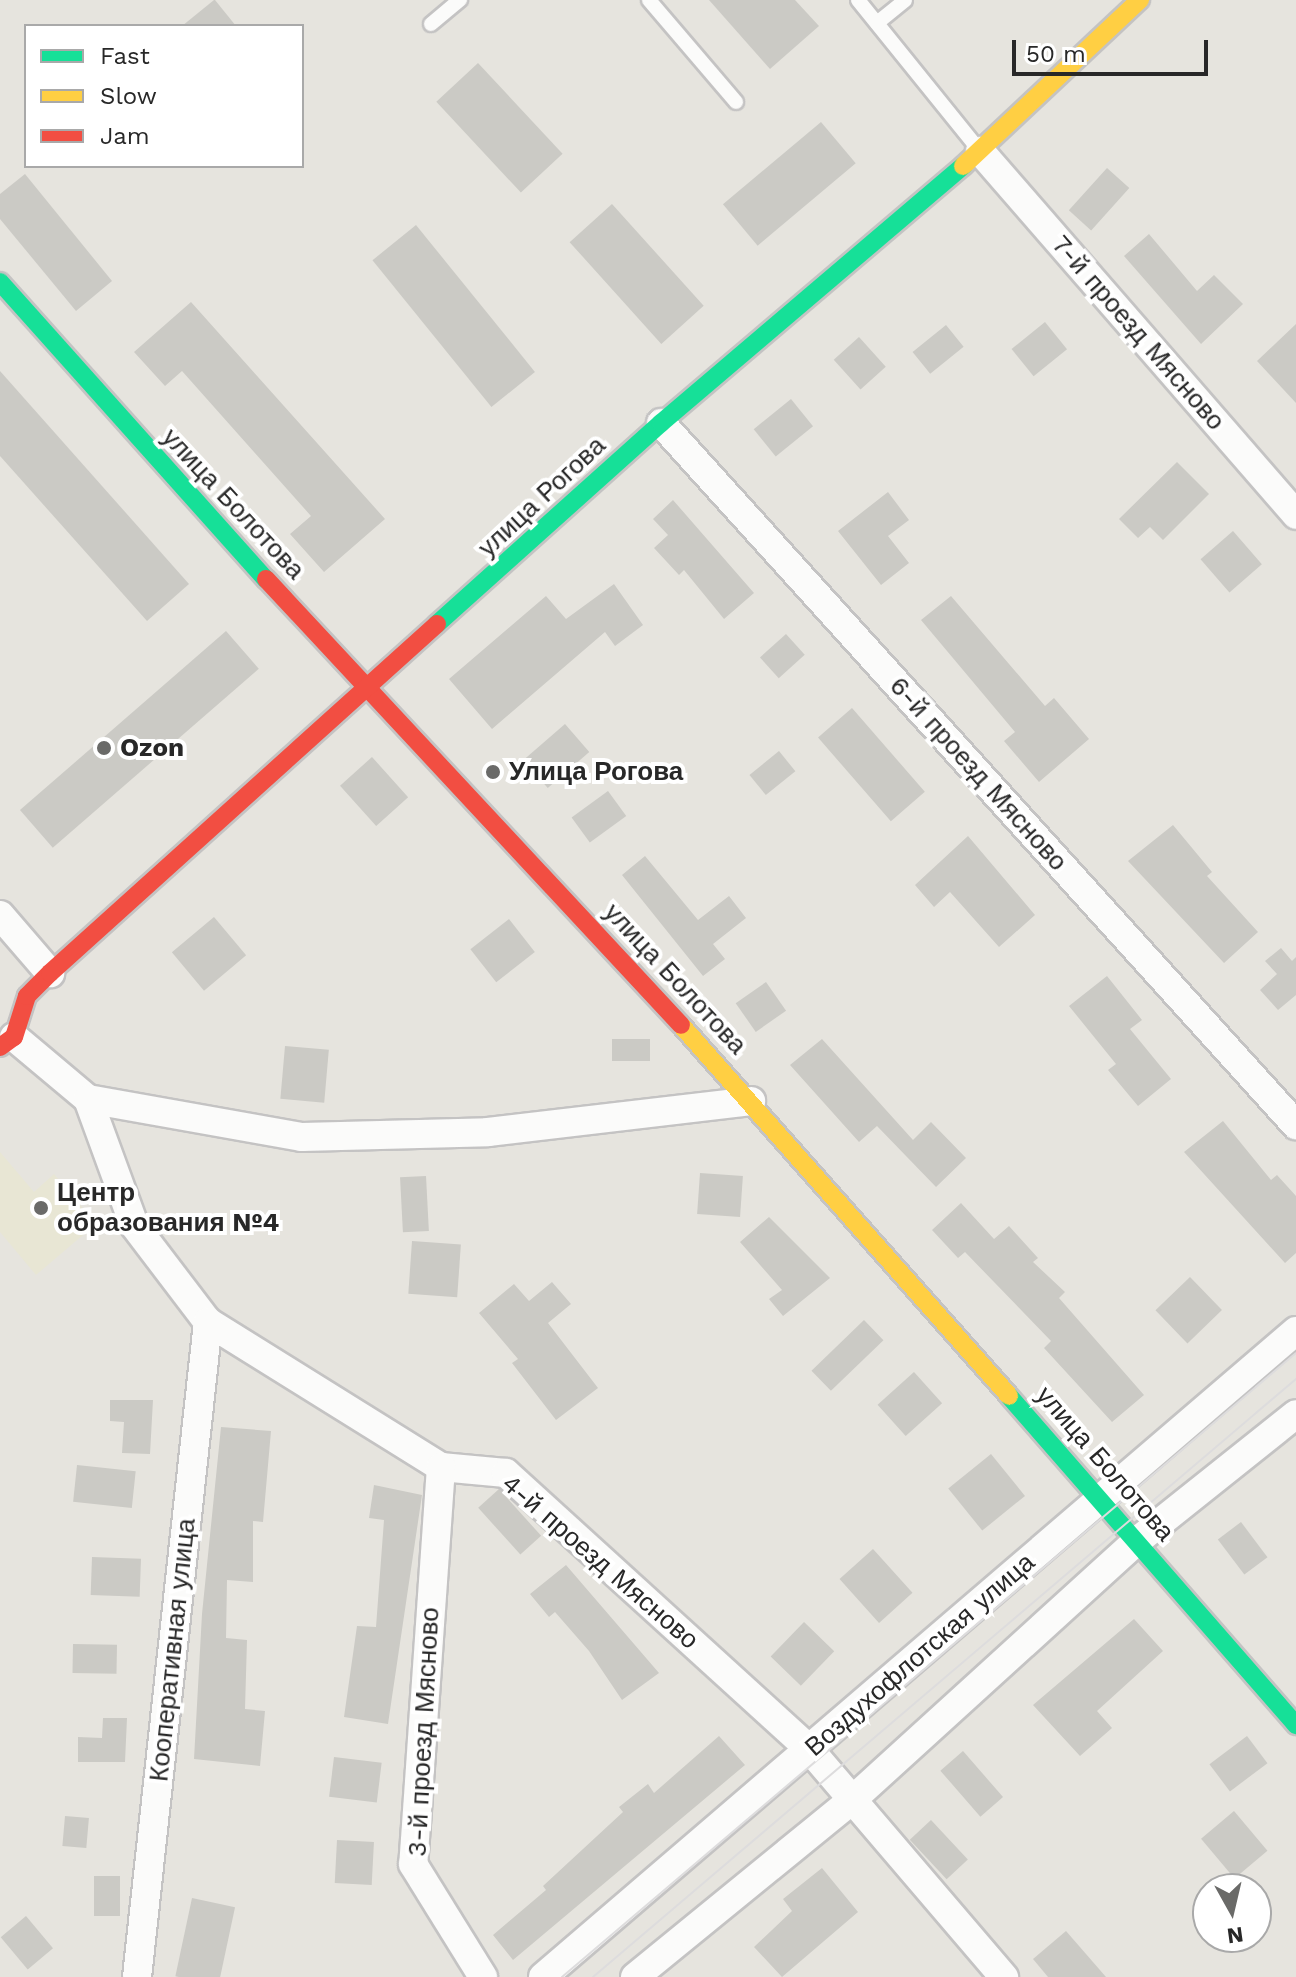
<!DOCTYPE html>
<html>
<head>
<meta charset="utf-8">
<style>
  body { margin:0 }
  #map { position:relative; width:1296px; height:1977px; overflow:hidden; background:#e6e4de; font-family:"Work Sans",sans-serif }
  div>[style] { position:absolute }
  .education>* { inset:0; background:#e8e6d4 }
  .building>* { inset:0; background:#cbcac5; transform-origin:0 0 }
  .roads { filter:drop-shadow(2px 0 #c4c3c3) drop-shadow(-2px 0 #c4c3c3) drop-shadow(0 2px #c4c3c3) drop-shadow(0 -2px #c4c3c3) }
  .lane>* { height:14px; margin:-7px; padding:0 7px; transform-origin:7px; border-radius:7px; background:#fbfbfa }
  .street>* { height:28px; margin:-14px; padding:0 14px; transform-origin:14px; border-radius:14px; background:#fbfbfa }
  .fast>* { height:18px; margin:-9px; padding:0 9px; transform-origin:9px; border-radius:9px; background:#16e098 }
  .slow>* { height:18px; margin:-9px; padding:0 9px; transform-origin:9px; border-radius:9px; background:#ffcf43 }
  .jam>* { height:18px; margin:-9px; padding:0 9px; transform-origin:9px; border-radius:9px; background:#f24e42 }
  .tram>* { height:2px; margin:-1px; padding:0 1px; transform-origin:1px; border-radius:1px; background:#dddcdd }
  .dots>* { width:22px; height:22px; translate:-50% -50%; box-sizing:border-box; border:4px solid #fff; border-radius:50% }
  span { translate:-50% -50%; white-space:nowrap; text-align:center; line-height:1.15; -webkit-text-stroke:8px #fff; paint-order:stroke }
  .street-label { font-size:26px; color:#282828 }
  .poi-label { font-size:26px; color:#282828; font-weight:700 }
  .left { translate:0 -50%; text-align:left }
  .legend { position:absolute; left:24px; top:24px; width:280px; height:144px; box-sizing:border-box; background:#fff; border:2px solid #a9a9a9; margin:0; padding:10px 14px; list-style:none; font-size:24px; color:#282828 }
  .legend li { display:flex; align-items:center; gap:16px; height:40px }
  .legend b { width:40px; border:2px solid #a9a9a9 }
  .north { position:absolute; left:1192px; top:1873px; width:80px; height:80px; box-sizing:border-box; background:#fff; border:2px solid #a9a9a9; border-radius:50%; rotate:172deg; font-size:22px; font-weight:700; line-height:32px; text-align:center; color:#282828 }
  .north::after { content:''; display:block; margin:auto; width:28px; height:36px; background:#6a6a68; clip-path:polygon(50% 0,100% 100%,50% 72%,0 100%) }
  .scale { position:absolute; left:1012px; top:40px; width:196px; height:36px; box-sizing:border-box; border:4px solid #282828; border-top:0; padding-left:10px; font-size:24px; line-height:28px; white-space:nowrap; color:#282828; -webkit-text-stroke:6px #fff; paint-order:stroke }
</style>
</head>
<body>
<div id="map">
  <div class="education">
    <div style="clip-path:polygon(0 1152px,34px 1192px,54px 1174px,96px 1224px,36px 1275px,0 1232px)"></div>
  </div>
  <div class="building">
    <div style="clip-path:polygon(215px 0,236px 26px,182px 26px,214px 0)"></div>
    <div style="clip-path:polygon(709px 0,795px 0,819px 26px,770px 69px)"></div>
    <div style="left:478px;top:63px;width:124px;height:57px;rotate:47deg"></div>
    <div style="left:821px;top:122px;width:54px;height:128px;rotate:50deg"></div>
    <div style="left:1107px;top:168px;width:30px;height:57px;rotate:42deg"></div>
    <div style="clip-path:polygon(25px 174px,112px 281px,76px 311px,0 219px,0 194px)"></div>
    <div style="left:612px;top:204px;width:137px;height:57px;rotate:48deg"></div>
    <div style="left:416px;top:225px;width:189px;height:56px;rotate:51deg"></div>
    <div style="clip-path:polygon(1149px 234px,1197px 291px,1214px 275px,1243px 304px,1201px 344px,1124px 256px)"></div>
    <div style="clip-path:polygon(191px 302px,385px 519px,324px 572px,290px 534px,311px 516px,182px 371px,165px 386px,134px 352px)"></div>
    <div style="left:1045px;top:322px;width:35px;height:43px;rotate:51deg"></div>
    <div style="clip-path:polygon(1296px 324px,1296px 403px,1257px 361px)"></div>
    <div style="left:946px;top:325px;width:28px;height:43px;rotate:51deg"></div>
    <div style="left:859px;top:337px;width:40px;height:34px;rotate:48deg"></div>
    <div style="clip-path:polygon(0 371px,189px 584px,147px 621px,0 456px)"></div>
    <div style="left:791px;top:399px;width:35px;height:48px;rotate:51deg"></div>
    <div style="clip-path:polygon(1177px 462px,1209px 494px,1163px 540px,1150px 527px,1138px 538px,1119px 519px)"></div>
    <div style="clip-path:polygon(888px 492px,909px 520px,888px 536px,909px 563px,881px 585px,838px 531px)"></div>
    <div style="clip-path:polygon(673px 500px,754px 593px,724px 619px,684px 570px,679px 575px,654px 548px,668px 535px,653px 519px)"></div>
    <div style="left:1233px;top:531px;width:44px;height:43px;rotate:49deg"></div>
    <div style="clip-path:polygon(614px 584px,643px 625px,615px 646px,605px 632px,492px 729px,449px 679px,546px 596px,566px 619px)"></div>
    <div style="clip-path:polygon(951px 596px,1045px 706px,1054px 698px,1089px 739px,1039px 782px,1004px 741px,1015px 732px,921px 620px)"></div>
    <div style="left:226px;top:631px;width:50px;height:273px;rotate:49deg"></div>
    <div style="left:786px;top:634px;width:28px;height:35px;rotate:48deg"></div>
    <div style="left:852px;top:708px;width:111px;height:45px;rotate:49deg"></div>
    <div style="left:565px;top:724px;width:37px;height:55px;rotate:49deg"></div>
    <div style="left:779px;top:751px;width:26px;height:38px;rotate:51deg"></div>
    <div style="left:372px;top:757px;width:54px;height:43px;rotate:48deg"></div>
    <div style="left:608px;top:791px;width:31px;height:45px;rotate:54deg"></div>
    <div style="clip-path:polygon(1173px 825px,1212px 872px,1207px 876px,1258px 932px,1224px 963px,1128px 861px)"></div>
    <div style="clip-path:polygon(968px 836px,1035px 915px,999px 947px,950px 892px,934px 907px,915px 885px)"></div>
    <div style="clip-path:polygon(645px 856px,698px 920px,729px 896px,746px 918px,713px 944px,725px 959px,703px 976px,622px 875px)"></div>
    <div style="left:214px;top:917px;width:50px;height:55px;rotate:50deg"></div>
    <div style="left:509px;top:919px;width:42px;height:49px;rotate:52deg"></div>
    <div style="clip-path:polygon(1281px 948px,1292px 961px,1296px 957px,1296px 995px,1278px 1010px,1260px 990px,1277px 974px,1265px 961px)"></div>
    <div style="clip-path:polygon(1107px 976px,1142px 1020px,1130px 1029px,1171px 1079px,1138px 1106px,1108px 1070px,1116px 1064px,1069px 1006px)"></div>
    <div style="left:766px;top:982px;width:35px;height:37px;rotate:55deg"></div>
    <div style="left:612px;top:1039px;width:38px;height:22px"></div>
    <div style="clip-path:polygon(822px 1039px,913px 1140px,931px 1122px,966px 1158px,936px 1187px,877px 1126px,859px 1142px,790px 1065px)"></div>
    <div style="left:285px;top:1046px;width:44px;height:53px;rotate:5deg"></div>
    <div style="clip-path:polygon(1223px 1121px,1271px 1180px,1277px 1175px,1296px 1196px,1296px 1253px,1285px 1263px,1184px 1152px)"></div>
    <div style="left:700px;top:1173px;width:43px;height:41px;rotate:4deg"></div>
    <div style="left:426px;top:1176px;width:55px;height:26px;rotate:87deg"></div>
    <div style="clip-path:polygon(961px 1203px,994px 1239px,1009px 1226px,1038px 1258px,1033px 1262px,1065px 1292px,1059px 1298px,1144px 1395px,1112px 1422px,1044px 1348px,1051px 1341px,965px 1252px,958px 1258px,932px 1230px)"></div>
    <div style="clip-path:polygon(769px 1217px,830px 1278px,783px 1316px,769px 1299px,782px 1290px,740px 1242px)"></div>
    <div style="left:412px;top:1241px;width:49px;height:53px;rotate:4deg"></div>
    <div style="left:1190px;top:1277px;width:46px;height:48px;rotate:46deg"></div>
    <div style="clip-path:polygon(552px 1282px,571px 1304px,548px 1323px,598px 1388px,556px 1420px,512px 1363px,518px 1359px,479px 1313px,514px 1284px,529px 1301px)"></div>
    <div style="left:864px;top:1320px;width:28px;height:73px;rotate:46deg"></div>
    <div style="left:914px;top:1372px;width:42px;height:49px;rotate:48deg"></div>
    <div style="clip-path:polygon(110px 1400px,153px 1400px,150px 1454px,122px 1453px,124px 1422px,110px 1421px)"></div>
    <div style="clip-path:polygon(221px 1427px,271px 1431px,263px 1522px,253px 1521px,253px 1582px,227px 1580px,226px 1638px,247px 1640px,245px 1709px,265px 1711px,260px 1766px,194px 1759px,202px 1614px)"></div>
    <div style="left:991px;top:1454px;width:54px;height:55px;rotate:51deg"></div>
    <div style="left:77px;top:1465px;width:59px;height:37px;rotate:6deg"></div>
    <div style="clip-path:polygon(374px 1485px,422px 1495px,388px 1724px,344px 1717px,357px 1626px,376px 1627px,384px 1520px,369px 1518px)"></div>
    <div style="left:499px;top:1489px;width:63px;height:28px;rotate:48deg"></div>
    <div style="left:1241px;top:1522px;width:44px;height:29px;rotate:53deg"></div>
    <div style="left:873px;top:1549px;width:59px;height:45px;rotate:48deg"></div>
    <div style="left:92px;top:1557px;width:49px;height:38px;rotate:2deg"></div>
    <div style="clip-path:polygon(566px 1565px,659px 1673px,622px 1700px,589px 1651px,555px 1612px,549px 1617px,530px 1594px)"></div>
    <div style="clip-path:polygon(1134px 1619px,1163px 1651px,1097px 1711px,1112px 1728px,1080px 1756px,1033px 1705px)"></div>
    <div style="left:804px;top:1622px;width:42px;height:48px;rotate:44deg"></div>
    <div style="left:73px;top:1644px;width:44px;height:29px;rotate:1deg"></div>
    <div style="clip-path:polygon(103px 1718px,127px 1718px,125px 1762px,78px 1762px,78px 1737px,102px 1738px)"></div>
    <div style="clip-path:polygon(719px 1736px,745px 1765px,513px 1960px,493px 1935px,546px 1890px,543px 1886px,623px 1812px,619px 1807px,648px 1784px,654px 1793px)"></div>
    <div style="left:1247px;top:1736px;width:34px;height:47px;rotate:53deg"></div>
    <div style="left:963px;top:1751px;width:61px;height:30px;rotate:49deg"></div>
    <div style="left:334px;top:1757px;width:48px;height:40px;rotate:7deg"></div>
    <div style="left:1234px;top:1811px;width:52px;height:43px;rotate:50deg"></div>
    <div style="left:65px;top:1816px;width:24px;height:30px;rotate:5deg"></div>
    <div style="left:931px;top:1820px;width:54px;height:29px;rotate:47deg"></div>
    <div style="left:337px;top:1840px;width:37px;height:43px;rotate:3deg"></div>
    <div style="clip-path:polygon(822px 1868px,858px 1912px,782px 1977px,754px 1947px,792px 1911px,783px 1899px)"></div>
    <div style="left:94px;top:1876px;width:26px;height:40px"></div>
    <div style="left:192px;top:1898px;width:44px;height:80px;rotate:12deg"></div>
    <div style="left:26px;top:1916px;width:42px;height:33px;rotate:50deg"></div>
    <div style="clip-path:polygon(1066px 1931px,1106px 1977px,1048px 1977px,1033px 1959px)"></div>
  </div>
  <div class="roads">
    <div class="lane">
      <div style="left:649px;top:0;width:134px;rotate:49.5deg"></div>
      <div style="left:858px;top:0;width:194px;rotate:51.1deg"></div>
      <div style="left:877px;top:23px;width:36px;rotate:-39deg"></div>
      <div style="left:431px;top:24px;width:38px;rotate:-40deg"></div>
    </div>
    <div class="street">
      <div style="left:980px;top:151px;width:482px;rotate:49deg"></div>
      <div style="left:661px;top:423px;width:947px;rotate:47.87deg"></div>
      <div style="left:0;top:915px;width:77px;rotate:49.2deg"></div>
      <div style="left:14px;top:1037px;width:97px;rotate:40deg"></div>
      <div style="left:88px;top:1099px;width:134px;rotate:69.9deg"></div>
      <div style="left:134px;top:1225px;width:122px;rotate:52.7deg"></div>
      <div style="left:208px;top:1322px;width:274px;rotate:31.9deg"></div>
      <div style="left:441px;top:1467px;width:65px;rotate:5.3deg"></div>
      <div style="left:506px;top:1473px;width:411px;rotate:42.3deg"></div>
      <div style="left:810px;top:1750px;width:299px;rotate:49.5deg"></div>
      <div style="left:88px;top:1099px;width:217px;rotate:10.1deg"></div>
      <div style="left:302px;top:1137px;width:186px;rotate:-1.5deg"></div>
      <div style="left:488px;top:1132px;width:265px;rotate:-6.7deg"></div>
      <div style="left:441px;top:1467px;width:398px;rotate:94deg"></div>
      <div style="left:413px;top:1864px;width:133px;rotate:58.2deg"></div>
      <div style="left:137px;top:1977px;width:659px;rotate:-83.81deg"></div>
      <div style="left:543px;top:1977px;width:992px;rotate:-40.63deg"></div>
      <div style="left:635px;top:1977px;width:279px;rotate:-39.2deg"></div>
      <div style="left:851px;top:1801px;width:387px;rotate:-42.3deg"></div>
      <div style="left:1137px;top:1541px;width:203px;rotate:-38.6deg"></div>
    </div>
    <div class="fast">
      <div style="left:0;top:282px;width:399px;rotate:48.2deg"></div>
      <div style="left:437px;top:624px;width:301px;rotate:-41.9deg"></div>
      <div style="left:661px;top:423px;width:397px;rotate:-40.4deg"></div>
      <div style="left:1009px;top:1396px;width:437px;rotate:48.9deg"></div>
    </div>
    <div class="slow">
      <div style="left:963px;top:166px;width:243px;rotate:-43.2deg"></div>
      <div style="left:681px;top:1025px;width:495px;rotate:48.5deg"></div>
    </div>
    <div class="jam">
      <div style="left:266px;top:579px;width:609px;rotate:47.06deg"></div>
      <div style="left:0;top:1047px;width:17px;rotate:-36deg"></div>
      <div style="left:14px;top:1037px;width:43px;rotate:-72.4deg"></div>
      <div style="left:27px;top:996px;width:33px;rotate:-45deg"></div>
      <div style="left:50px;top:973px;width:521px;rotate:-42.04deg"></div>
    </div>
  </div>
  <div class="tram">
    <div style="left:562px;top:1977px;width:963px;rotate:-40.37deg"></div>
    <div style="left:593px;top:1977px;width:923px;rotate:-40.39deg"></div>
  </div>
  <div class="dots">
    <div style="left:104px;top:748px;background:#6a6a68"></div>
    <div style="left:493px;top:772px;background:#6a6a68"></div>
    <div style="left:41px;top:1208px;background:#6a6a68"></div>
  </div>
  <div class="street-label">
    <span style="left:1138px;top:333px;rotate:49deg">7-й проезд Мясново</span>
    <span style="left:542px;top:497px;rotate:-43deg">улица Рогова</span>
    <span style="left:233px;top:504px;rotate:47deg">улица Болотова</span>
    <span style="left:978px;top:774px;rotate:48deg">6-й проезд Мясново</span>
    <span style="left:675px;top:979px;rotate:47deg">улица Болотова</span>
    <span style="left:1105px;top:1464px;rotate:49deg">улица Болотова</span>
    <span style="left:600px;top:1562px;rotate:41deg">4-й проезд Мясново</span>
    <span style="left:173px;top:1650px;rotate:-84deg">Кооперативная улица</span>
    <span style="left:920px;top:1655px;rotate:-41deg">Воздухофлотская улица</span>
    <span style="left:424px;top:1732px;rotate:-87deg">3-й проезд Мясново</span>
  </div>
  <div class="poi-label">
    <span class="left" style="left:120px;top:748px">Ozon</span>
    <span class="left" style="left:509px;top:772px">Улица Рогова</span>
    <span class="left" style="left:57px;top:1208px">Центр<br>образования №4</span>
  </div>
  <ul class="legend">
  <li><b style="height:10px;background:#16e098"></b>Fast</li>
  <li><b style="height:10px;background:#ffcf43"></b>Slow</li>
  <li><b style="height:10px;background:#f24e42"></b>Jam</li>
  </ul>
  <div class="north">N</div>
  <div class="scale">50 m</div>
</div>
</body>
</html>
